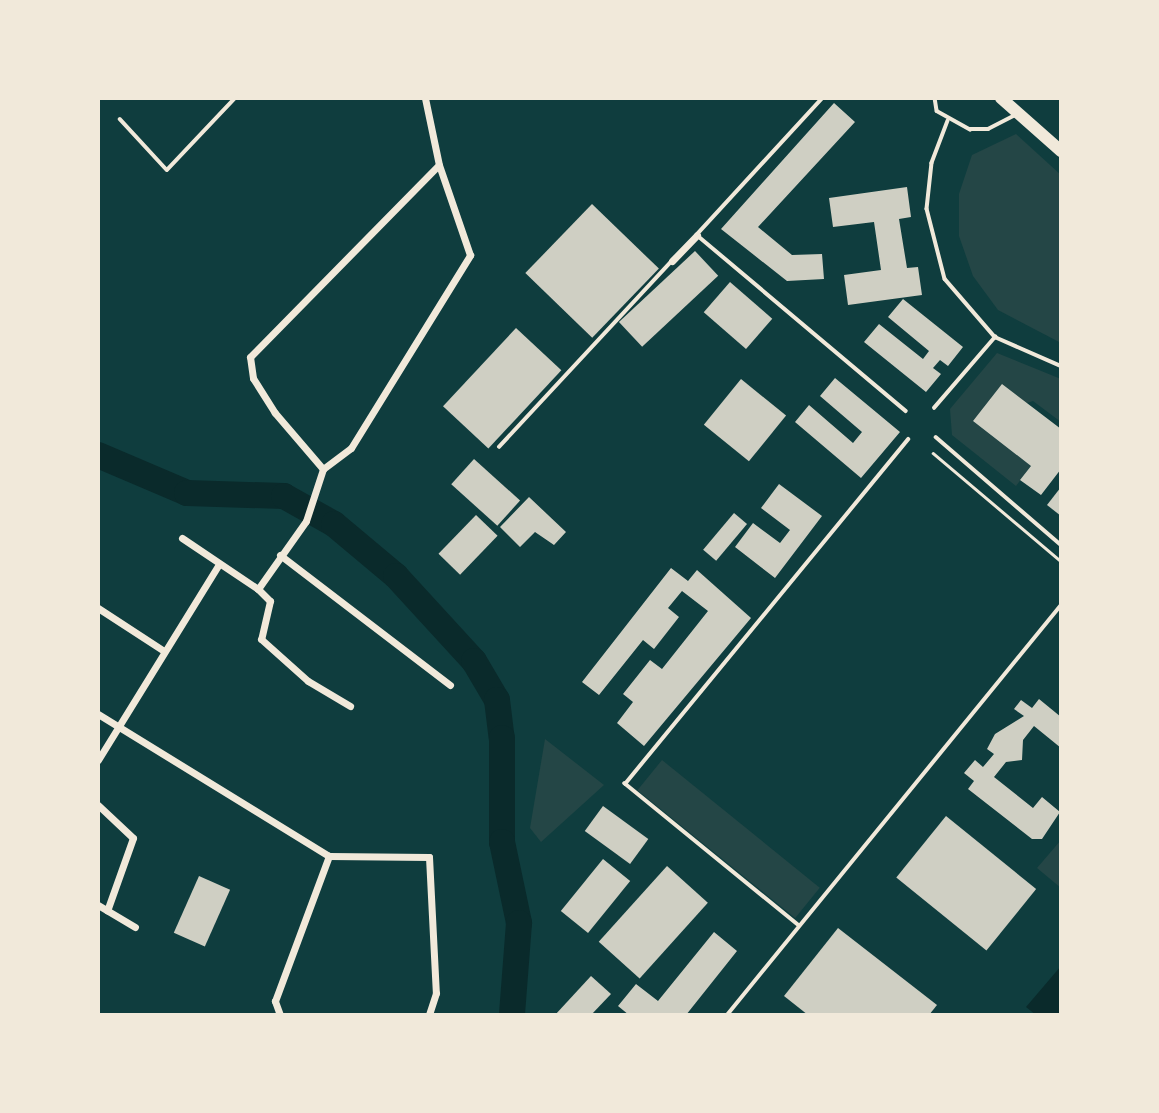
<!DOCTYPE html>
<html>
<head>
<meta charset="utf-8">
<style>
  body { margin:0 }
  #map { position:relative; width:1159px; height:1113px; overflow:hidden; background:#0f3d3e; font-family:Signika,sans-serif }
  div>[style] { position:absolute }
  .green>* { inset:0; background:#244646; transform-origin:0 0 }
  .water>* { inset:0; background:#0a2a2b }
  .river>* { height:26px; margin:-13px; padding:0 13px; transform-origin:13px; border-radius:13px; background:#0a2a2b }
  .building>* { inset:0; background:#cfcfc3; transform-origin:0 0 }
  .path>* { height:2.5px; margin:-1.25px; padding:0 1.25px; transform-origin:1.25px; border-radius:1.25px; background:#f1e9da }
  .service>* { height:3.5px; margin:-1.75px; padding:0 1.75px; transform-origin:1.75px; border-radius:1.75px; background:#f1e9da }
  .minor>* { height:7px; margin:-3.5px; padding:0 3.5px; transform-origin:3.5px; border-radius:3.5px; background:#f1e9da }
  .primary>* { height:12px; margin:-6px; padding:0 6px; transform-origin:6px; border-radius:6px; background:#f1e9da }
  span { translate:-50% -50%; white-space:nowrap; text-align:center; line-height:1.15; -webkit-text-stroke:5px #f1e9da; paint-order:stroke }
  .frame { position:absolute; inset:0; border:100px solid #f1e9da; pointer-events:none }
</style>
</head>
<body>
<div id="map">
  <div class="green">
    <div style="clip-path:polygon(1016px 134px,1061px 175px,1061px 343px,998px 310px,973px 276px,959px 236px,959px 194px,972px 155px)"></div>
    <div style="clip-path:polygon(997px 353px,1061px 379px,1061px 422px,1033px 401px,973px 421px,1031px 466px,1016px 486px,952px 435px,950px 409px)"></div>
    <div style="clip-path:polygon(545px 739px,604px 785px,541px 842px,530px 828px)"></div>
    <div style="left:662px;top:760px;width:203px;height:39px;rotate:39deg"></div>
    <div style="clip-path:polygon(1061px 840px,1061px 888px,1037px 868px)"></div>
  </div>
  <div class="water">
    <div style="clip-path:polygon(1061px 966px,1061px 1015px,1036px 1015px,1026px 1007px)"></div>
  </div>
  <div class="river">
    <div style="left:98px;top:455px;width:97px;rotate:23.1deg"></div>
    <div style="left:187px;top:493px;width:97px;rotate:1.8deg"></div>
    <div style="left:284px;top:496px;width:57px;rotate:29.2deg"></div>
    <div style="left:334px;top:524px;width:81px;rotate:40deg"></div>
    <div style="left:396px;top:576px;width:115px;rotate:47.5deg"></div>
    <div style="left:474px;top:661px;width:45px;rotate:59.5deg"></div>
    <div style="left:497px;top:700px;width:38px;rotate:83deg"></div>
    <div style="left:502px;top:738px;width:104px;rotate:90deg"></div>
    <div style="left:502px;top:842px;width:83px;rotate:78.1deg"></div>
    <div style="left:519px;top:923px;width:92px;rotate:94.4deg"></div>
  </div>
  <div class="building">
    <div style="clip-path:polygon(834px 103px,855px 122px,758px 227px,792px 255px,822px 254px,824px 279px,787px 281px,721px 229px)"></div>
    <div style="clip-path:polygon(907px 187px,911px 217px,899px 219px,907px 268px,918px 267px,922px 295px,848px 305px,844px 275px,881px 270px,874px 222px,833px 227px,829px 198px)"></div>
    <div style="left:592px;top:204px;width:93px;height:96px;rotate:44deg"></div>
    <div style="left:695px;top:251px;width:34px;height:104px;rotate:47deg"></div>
    <div style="left:730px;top:282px;width:56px;height:40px;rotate:41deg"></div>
    <div style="clip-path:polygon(903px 299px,963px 347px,948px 366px,940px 360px,933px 368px,941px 374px,926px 392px,864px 342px,879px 324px,923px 359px,929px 351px,888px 317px)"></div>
    <div style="left:516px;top:328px;width:62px;height:107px;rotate:43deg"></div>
    <div style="clip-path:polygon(835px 378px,900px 432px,861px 478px,795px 422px,809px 405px,853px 443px,862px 432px,820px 396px)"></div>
    <div style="left:741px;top:379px;width:58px;height:59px;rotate:39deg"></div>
    <div style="clip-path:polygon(1002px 384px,1061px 429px,1061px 469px,1041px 495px,1020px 480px,1031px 466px,973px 421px)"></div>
    <div style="left:474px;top:459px;width:62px;height:34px;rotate:42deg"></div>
    <div style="clip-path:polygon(779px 484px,822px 516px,775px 578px,735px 547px,753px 523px,780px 543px,790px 530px,761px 508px)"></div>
    <div style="clip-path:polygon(1061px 487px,1061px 516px,1047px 505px)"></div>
    <div style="clip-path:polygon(529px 497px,566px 532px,554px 545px,535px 532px,520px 547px,500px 527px)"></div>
    <div style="left:734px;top:513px;width:17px;height:48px;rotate:40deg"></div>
    <div style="left:476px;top:515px;width:30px;height:54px;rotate:44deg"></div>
    <div style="clip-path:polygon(671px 568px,688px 581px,697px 570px,751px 618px,644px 746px,617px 723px,633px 702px,623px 694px,650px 660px,662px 669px,708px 611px,682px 591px,668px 608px,679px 617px,654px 649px,643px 640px,599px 695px,582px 682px)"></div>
    <div style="clip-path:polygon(1039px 699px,1061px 717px,1061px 748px,1034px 726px,1023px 740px,1022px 760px,1006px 762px,994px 777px,1033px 808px,1042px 797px,1060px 812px,1042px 839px,1032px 839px,968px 789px,974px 781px,964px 773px,975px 760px,983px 767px,994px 754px,987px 749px,995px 734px,1024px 716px,1014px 709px,1021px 700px,1032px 708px)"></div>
    <div style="left:603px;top:806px;width:56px;height:31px;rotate:36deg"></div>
    <div style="left:946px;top:816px;width:116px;height:79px;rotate:39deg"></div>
    <div style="left:603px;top:859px;width:35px;height:67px;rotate:39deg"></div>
    <div style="left:667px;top:866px;width:55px;height:102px;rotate:42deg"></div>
    <div style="left:199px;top:876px;width:34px;height:62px;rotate:24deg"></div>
    <div style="clip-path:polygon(838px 928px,937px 1005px,929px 1015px,808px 1015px,784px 996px)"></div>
    <div style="clip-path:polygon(714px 932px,737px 951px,686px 1015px,629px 1015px,618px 1006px,636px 984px,658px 1001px)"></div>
    <div style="clip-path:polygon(591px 976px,611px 994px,591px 1015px,555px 1015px)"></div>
  </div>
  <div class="path">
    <div style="left:933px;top:453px;width:167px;rotate:40.2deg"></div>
  </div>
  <div class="service">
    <div style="left:823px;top:98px;width:186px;rotate:132.6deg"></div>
    <div style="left:697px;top:235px;width:273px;rotate:40.1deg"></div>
    <div style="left:935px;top:98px;width:13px;rotate:81deg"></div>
    <div style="left:937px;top:111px;width:38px;rotate:29deg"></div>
    <div style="left:970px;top:129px;width:18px"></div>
    <div style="left:988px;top:129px;width:29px;rotate:-27deg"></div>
    <div style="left:120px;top:119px;width:69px;rotate:47.3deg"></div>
    <div style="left:167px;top:170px;width:99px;rotate:-46.6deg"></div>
    <div style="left:948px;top:121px;width:45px;rotate:110.9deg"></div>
    <div style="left:932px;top:163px;width:46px;rotate:96.2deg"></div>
    <div style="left:927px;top:209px;width:72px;rotate:75.6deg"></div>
    <div style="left:945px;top:279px;width:77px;rotate:49.2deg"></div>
    <div style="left:995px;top:337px;width:72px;rotate:23.7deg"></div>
    <div style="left:934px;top:408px;width:94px;rotate:-49.3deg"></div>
    <div style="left:936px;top:437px;width:165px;rotate:40.8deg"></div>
    <div style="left:499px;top:447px;width:253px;rotate:-47.1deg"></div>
    <div style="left:799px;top:926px;width:225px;rotate:-140.8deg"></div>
    <div style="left:625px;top:784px;width:446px;rotate:-50.6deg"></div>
    <div style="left:727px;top:1015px;width:529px;rotate:-50.83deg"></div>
  </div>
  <div class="minor">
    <div style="left:672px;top:261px;width:36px;rotate:-46deg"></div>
    <div style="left:323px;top:469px;width:74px;rotate:-130.6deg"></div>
    <div style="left:275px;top:413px;width:41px;rotate:-122.2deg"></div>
    <div style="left:253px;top:378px;width:21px;rotate:-98deg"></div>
    <div style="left:250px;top:357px;width:269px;rotate:-45.5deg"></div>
    <div style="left:182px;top:538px;width:92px;rotate:33.9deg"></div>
    <div style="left:258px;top:589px;width:83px;rotate:-54.8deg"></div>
    <div style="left:306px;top:521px;width:55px;rotate:-71.9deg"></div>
    <div style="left:323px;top:469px;width:35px;rotate:-37deg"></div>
    <div style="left:351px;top:448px;width:227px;rotate:-58.3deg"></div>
    <div style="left:470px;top:255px;width:95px;rotate:-109deg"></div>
    <div style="left:439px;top:165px;width:68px;rotate:-101.8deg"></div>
    <div style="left:280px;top:555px;width:214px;rotate:37.4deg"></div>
    <div style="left:258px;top:589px;width:17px;rotate:45deg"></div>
    <div style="left:270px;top:601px;width:39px;rotate:103deg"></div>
    <div style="left:261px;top:639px;width:63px;rotate:41.8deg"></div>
    <div style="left:308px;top:681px;width:49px;rotate:30.8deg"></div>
    <div style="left:98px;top:608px;width:79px;rotate:33.1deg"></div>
    <div style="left:98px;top:714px;width:271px;rotate:31.6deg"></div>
    <div style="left:329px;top:856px;width:100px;rotate:0.6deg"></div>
    <div style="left:429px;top:857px;width:136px;rotate:87.1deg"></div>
    <div style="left:436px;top:993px;width:23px;rotate:108deg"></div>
    <div style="left:98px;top:760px;width:228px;rotate:-58.3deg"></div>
    <div style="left:98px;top:805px;width:48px;rotate:43.3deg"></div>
    <div style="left:133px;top:838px;width:77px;rotate:109.6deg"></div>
    <div style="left:98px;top:905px;width:43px;rotate:30.7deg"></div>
    <div style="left:280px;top:1015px;width:15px;rotate:-110deg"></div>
    <div style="left:275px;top:1001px;width:155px;rotate:-69.6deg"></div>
  </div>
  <div class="primary">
    <div style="left:1001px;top:98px;width:80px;rotate:41.5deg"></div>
  </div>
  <div class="frame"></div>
</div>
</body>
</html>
